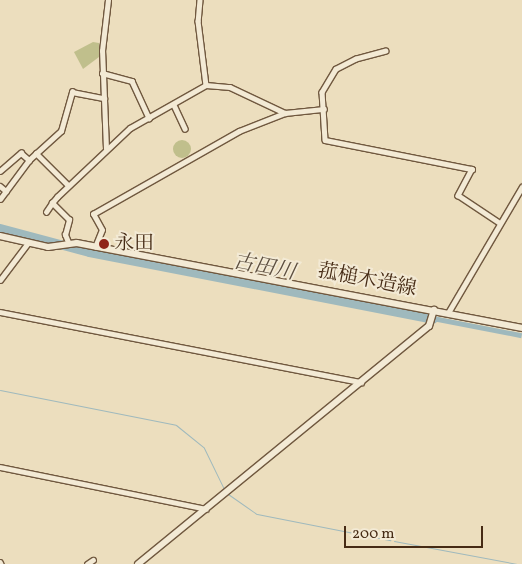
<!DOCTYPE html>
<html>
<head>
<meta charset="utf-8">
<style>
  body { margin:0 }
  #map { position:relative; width:522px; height:564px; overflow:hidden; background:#ecdebe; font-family:Vollkorn,"Noto Serif JP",serif }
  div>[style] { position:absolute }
  .green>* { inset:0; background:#c0bf8c }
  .round { border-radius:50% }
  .water>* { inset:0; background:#9fb9bd; transform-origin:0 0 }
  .stream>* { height:1px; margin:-0.5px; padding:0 0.5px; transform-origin:0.5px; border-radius:0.5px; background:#9fb9bd }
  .river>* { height:9px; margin:-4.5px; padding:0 4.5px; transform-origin:4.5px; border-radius:4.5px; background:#9fb9bd }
  .roads { filter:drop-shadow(1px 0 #70583f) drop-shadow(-1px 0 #70583f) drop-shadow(0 1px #70583f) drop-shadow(0 -1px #70583f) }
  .street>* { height:4.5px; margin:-2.25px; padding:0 2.25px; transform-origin:2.25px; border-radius:2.25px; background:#f3ead5 }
  .secondary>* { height:6px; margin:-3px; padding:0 3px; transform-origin:3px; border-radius:3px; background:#f3ead5 }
  .dots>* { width:14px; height:14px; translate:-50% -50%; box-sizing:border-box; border:2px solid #f3ead5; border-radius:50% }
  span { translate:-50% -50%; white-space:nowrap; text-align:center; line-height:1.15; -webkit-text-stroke:4px #f3ead5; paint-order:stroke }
  .poi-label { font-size:20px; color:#462b15 }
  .left { translate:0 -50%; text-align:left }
  .street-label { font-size:20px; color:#462b15 }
  .water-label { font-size:21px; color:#5c4e3f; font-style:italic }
  .scale { position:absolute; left:344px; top:526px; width:139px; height:22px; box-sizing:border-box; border:2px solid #462b15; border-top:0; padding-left:6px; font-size:15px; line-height:18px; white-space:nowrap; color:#462b15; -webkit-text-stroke:4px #f3ead5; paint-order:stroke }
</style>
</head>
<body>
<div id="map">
  <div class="green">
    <div style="clip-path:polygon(93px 42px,99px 43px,99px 57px,83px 69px,74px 52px)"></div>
    <div class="round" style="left:173px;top:140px;width:18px;height:18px"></div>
  </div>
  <div class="water">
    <div style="left:423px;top:314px;width:101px;height:5px;rotate:11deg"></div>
  </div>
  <div class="stream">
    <div style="left:0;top:390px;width:179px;rotate:11.2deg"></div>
    <div style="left:176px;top:425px;width:36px;rotate:39deg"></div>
    <div style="left:204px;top:448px;width:46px;rotate:64deg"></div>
    <div style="left:228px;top:494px;width:35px;rotate:35deg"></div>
    <div style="left:257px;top:514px;width:136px;rotate:11.1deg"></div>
    <div style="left:394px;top:541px;width:125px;rotate:10.6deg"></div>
  </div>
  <div class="river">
    <div style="left:0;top:228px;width:92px;rotate:15.1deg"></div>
    <div style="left:89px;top:252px;width:350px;rotate:11deg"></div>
  </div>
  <div class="roads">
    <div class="street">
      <div style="left:200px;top:0;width:21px;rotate:95deg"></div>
      <div style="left:198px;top:21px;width:64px;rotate:82.9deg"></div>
      <div style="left:386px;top:51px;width:31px;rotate:165deg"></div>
      <div style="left:356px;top:59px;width:22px;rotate:153deg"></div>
      <div style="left:336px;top:69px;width:27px;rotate:121deg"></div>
      <div style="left:322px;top:92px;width:48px;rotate:86.4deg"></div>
      <div style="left:325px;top:140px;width:150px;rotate:11.2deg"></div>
      <div style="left:472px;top:169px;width:30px;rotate:118deg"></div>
      <div style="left:458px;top:195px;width:50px;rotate:33.7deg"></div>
      <div style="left:102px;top:73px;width:31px;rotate:15deg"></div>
      <div style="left:132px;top:81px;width:41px;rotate:65.3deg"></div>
      <div style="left:174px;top:105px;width:26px;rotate:65deg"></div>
      <div style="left:106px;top:149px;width:98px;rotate:-92.3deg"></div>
      <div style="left:102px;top:51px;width:51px;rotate:-83.3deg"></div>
      <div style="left:36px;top:153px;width:45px;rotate:45deg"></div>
      <div style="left:0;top:171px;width:28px;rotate:-41deg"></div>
      <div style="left:21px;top:153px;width:11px;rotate:41deg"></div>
      <div style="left:0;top:186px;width:8px;rotate:40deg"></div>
      <div style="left:0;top:199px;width:49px;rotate:-53.4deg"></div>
      <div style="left:29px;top:160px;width:43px;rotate:-42.2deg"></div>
      <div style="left:61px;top:131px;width:41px;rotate:-74.2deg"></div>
      <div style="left:72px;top:92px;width:33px;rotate:11deg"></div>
      <div style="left:46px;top:212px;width:11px;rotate:-56deg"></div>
      <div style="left:68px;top:242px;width:8px;rotate:-113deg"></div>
      <div style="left:65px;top:235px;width:16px;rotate:-75deg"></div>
      <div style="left:69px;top:220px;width:24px;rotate:-135deg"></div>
      <div style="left:52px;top:203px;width:8px;rotate:-50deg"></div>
      <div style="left:57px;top:197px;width:100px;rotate:-43.4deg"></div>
      <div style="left:130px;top:128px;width:87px;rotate:-29.5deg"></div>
      <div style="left:206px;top:85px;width:24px;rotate:5deg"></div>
      <div style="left:230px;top:87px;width:61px;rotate:25.3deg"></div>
      <div style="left:285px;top:113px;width:39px;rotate:-6deg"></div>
      <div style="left:95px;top:247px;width:18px;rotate:-68deg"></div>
      <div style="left:102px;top:230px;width:18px;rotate:-119deg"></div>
      <div style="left:93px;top:214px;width:168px;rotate:-29.6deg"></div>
      <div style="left:239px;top:131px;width:49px;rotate:-21.4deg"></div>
      <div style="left:0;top:280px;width:46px;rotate:-52.9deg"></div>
      <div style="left:0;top:312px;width:368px;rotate:11deg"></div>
      <div style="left:448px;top:313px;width:146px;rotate:-59.6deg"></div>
      <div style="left:0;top:467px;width:210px;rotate:11.5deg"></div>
      <div style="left:0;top:562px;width:2px;rotate:63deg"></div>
      <div style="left:87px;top:564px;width:7px;rotate:-34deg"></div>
    </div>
    <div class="secondary">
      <div style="left:0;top:236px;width:49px;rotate:12.9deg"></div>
      <div style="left:48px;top:247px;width:29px;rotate:-8deg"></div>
      <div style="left:77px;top:243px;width:453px;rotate:10.8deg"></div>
      <div style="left:138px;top:564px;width:376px;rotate:-39.3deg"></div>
      <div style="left:429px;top:326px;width:17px;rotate:-73deg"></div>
    </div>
  </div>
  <div class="dots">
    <div style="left:104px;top:244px;background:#8f2418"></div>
  </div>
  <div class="poi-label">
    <span class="left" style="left:114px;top:244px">永田</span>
  </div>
  <div class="street-label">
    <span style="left:367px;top:281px;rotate:11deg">菰槌木造線</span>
  </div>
  <div class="water-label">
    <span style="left:264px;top:268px;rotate:11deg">古田川</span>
  </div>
  <div class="scale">200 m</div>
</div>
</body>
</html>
